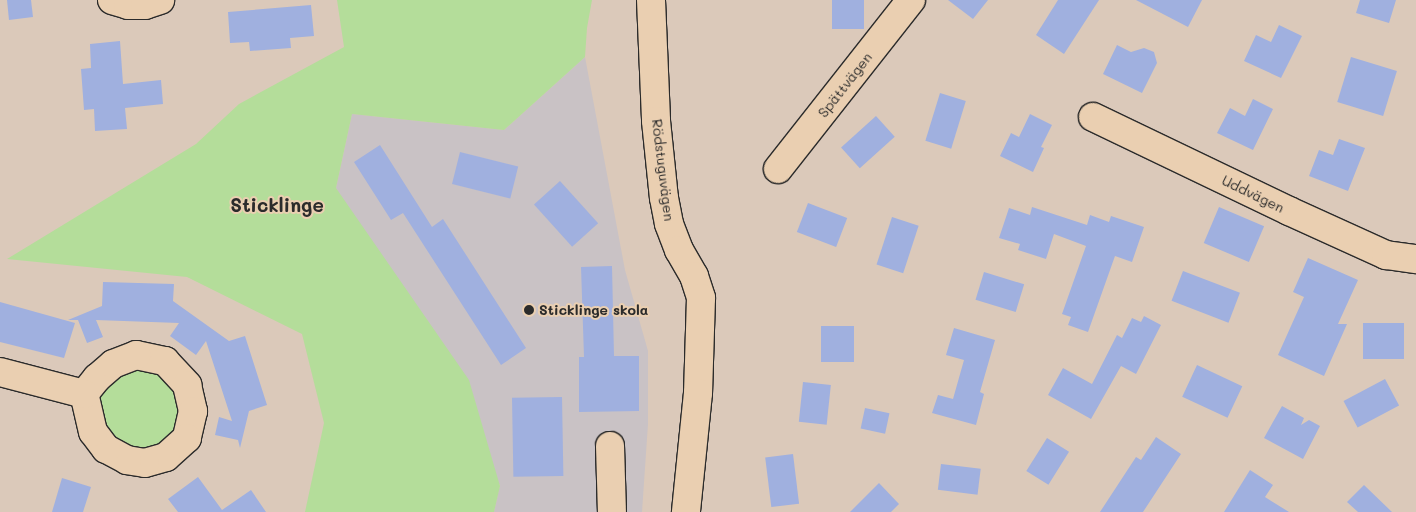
<!DOCTYPE html>
<html>
<head>
<meta charset="utf-8">
<style>
  body { margin:0 }
  #map { position:relative; width:1416px; height:512px; overflow:hidden; background:#dbc9ba; font-family:Mali,sans-serif }
  div>[style] { position:absolute }
  .built>* { inset:0; background:#c9c2c5 }
  .green>* { inset:0; background:#b4dd9a }
  .building>* { inset:0; background:#a0b0df; transform-origin:0 0 }
  .roads { filter:drop-shadow(1px 0 #2b2b2b) drop-shadow(-1px 0 #2b2b2b) drop-shadow(0 1px #2b2b2b) drop-shadow(0 -1px #2b2b2b) }
  .minor>* { height:28px; margin:-14px; padding:0 14px; transform-origin:14px; border-radius:14px; background:#eacfb1 }
  .dots>* { width:14px; height:14px; translate:-50% -50%; box-sizing:border-box; border:2px solid #eacfb1; border-radius:50% }
  span { translate:-50% -50%; white-space:nowrap; text-align:center; line-height:1.15; -webkit-text-stroke:4px #eacfb1; paint-order:stroke }
  .street-label { font-size:14px; color:#2b2b2b }
  .poi-label { font-size:14px; color:#2b2b2b; font-weight:700 }
  .left { translate:0 -50%; text-align:left }
  .district-label { font-size:19px; color:#2b2b2b; font-weight:700 }
</style>
</head>
<body>
<div id="map">
  <div class="built">
    <div style="clip-path:polygon(585px 57px,625px 270px,648px 351px,648px 424px,642px 512px,494px 512px,500px 485px,336px 188px,352px 114px,504px 130px)"></div>
  </div>
  <div class="green">
    <div style="clip-path:polygon(337px 0,592px 0,587px 28px,585px 57px,504px 130px,352px 114px,336px 188px,469px 380px,500px 486px,494px 512px,305px 512px,324px 423px,302px 334px,187px 277px,7px 259px,196px 144px,239px 104px,344px 47px)"></div>
    <div style="clip-path:polygon(137px 367px,151px 369px,163px 375px,173px 385px,181px 412px,178px 425px,171px 438px,160px 447px,133px 452px,108px 440px,97px 401px,102px 388px,111px 377px)"></div>
  </div>
  <div class="building">
    <div style="clip-path:polygon(7px 0,31px 0,33px 17px,9px 20px)"></div>
    <div style="left:832px;top:0;width:32px;height:29px"></div>
    <div style="clip-path:polygon(948px 0,988px 0,973px 19px)"></div>
    <div style="clip-path:polygon(1058px 0,1099px 0,1064px 54px,1036px 35px)"></div>
    <div style="clip-path:polygon(1136px 0,1202px 0,1188px 27px)"></div>
    <div style="clip-path:polygon(1360px 0,1396px 0,1389px 23px,1356px 13px)"></div>
    <div style="clip-path:polygon(311px 5px,314px 36px,290px 38px,291px 48px,250px 51px,249px 42px,230px 43px,228px 12px)"></div>
    <div style="clip-path:polygon(1279px 25px,1302px 36px,1281px 78px,1244px 61px,1256px 35px,1271px 42px)"></div>
    <div style="clip-path:polygon(120px 41px,123px 84px,161px 80px,163px 104px,125px 108px,127px 129px,95px 131px,94px 109px,84px 110px,81px 69px,91px 68px,90px 44px)"></div>
    <div style="clip-path:polygon(1117px 45px,1131px 52px,1144px 48px,1154px 52px,1157px 63px,1142px 93px,1103px 74px)"></div>
    <div style="left:1351px;top:57px;width:48px;height:47px;rotate:17deg"></div>
    <div style="left:940px;top:93px;width:27px;height:50px;rotate:17deg"></div>
    <div style="clip-path:polygon(1253px 99px,1273px 109px,1253px 150px,1217px 133px,1230px 108px,1245px 116px)"></div>
    <div style="clip-path:polygon(1030px 114px,1052px 125px,1041px 147px,1044px 148px,1033px 172px,1000px 156px,1011px 133px,1019px 137px)"></div>
    <div style="left:876px;top:116px;width:28px;height:47px;rotate:48deg"></div>
    <div style="clip-path:polygon(1339px 139px,1365px 148px,1348px 191px,1309px 176px,1319px 150px,1333px 155px)"></div>
    <div style="clip-path:polygon(380px 145px,432px 227px,443px 219px,526px 348px,501px 365px,403px 213px,391px 220px,354px 162px)"></div>
    <div style="left:460px;top:152px;width:60px;height:33px;rotate:14deg"></div>
    <div style="left:560px;top:181px;width:57px;height:35px;rotate:48deg"></div>
    <div style="left:808px;top:203px;width:42px;height:31px;rotate:21deg"></div>
    <div style="clip-path:polygon(1032px 207px,1087px 225px,1090px 215px,1109px 222px,1111px 216px,1144px 227px,1132px 262px,1115px 256px,1088px 332px,1068px 325px,1071px 317px,1062px 314px,1086px 246px,1054px 234px,1046px 259px,1018px 250px,1020px 244px,999px 238px,1009px 208px,1030px 215px)"></div>
    <div style="left:1219px;top:207px;width:49px;height:39px;rotate:23deg"></div>
    <div style="left:892px;top:217px;width:28px;height:50px;rotate:18deg"></div>
    <div style="clip-path:polygon(1308px 258px,1358px 280px,1338px 324px,1347px 324px,1324px 376px,1278px 355px,1304px 297px,1293px 292px)"></div>
    <div style="clip-path:polygon(612px 266px,614px 356px,639px 356px,639px 411px,579px 412px,579px 357px,584px 357px,581px 267px)"></div>
    <div style="left:1183px;top:271px;width:61px;height:32px;rotate:21deg"></div>
    <div style="left:984px;top:272px;width:42px;height:29px;rotate:17deg"></div>
    <div style="clip-path:polygon(103px 282px,174px 284px,173px 301px,229px 341px,245px 336px,267px 405px,249px 411px,240px 448px,238px 440px,215px 435px,219px 417px,232px 421px,206px 341px,196px 355px,170px 336px,179px 323px,96px 320px,103px 337px,87px 343px,78px 320px,68px 320px,102px 306px)"></div>
    <div style="clip-path:polygon(0 302px,75px 323px,64px 358px,0 342px)"></div>
    <div style="clip-path:polygon(1144px 316px,1161px 325px,1136px 374px,1121px 366px,1091px 419px,1048px 395px,1063px 368px,1092px 384px,1117px 335px,1122px 338px,1132px 318px,1141px 322px)"></div>
    <div style="left:1363px;top:323px;width:41px;height:36px"></div>
    <div style="left:821px;top:326px;width:33px;height:36px"></div>
    <div style="clip-path:polygon(954px 328px,995px 340px,980px 392px,984px 394px,976px 425px,932px 413px,938px 395px,953px 399px,964px 360px,946px 355px)"></div>
    <div style="left:1197px;top:365px;width:50px;height:35px;rotate:25deg"></div>
    <div style="left:1385px;top:379px;width:30px;height:47px;rotate:62deg"></div>
    <div style="left:803px;top:382px;width:28px;height:40px;rotate:6deg"></div>
    <div style="left:562px;top:397px;width:79px;height:50px;rotate:89deg"></div>
    <div style="clip-path:polygon(1282px 406px,1304px 418px,1301px 425px,1309px 420px,1320px 426px,1303px 459px,1264px 438px)"></div>
    <div style="left:865px;top:408px;width:25px;height:21px;rotate:12deg"></div>
    <div style="clip-path:polygon(1156px 437px,1181px 454px,1143px 512px,1100px 512px,1136px 457px,1141px 460px)"></div>
    <div style="left:1047px;top:438px;width:26px;height:39px;rotate:32deg"></div>
    <div style="left:793px;top:454px;width:50px;height:28px;rotate:83deg"></div>
    <div style="left:941px;top:464px;width:40px;height:26px;rotate:7deg"></div>
    <div style="clip-path:polygon(1250px 470px,1273px 485px,1265px 497px,1289px 512px,1224px 512px)"></div>
    <div style="clip-path:polygon(198px 477px,222px 510px,251px 490px,266px 512px,178px 512px,168px 499px)"></div>
    <div style="clip-path:polygon(62px 478px,91px 487px,83px 512px,52px 512px)"></div>
    <div style="clip-path:polygon(879px 483px,899px 504px,891px 512px,850px 512px)"></div>
    <div style="clip-path:polygon(1364px 485px,1392px 512px,1358px 512px,1347px 502px)"></div>
  </div>
  <div class="roads">
    <div class="minor">
      <div style="left:112px;top:0;width:17px;rotate:17deg"></div>
      <div style="left:128px;top:5px;width:17px"></div>
      <div style="left:145px;top:5px;width:16px;rotate:-18deg"></div>
      <div style="left:651px;top:0;width:121px;rotate:87.6deg"></div>
      <div style="left:656px;top:121px;width:77px;rotate:84.1deg"></div>
      <div style="left:664px;top:198px;width:26px;rotate:79deg"></div>
      <div style="left:669px;top:224px;width:28px;rotate:69deg"></div>
      <div style="left:679px;top:250px;width:30px;rotate:60deg"></div>
      <div style="left:694px;top:276px;width:23px;rotate:72deg"></div>
      <div style="left:701px;top:298px;width:95px;rotate:91.8deg"></div>
      <div style="left:698px;top:393px;width:120px;rotate:95.8deg"></div>
      <div style="left:1093px;top:117px;width:217px;rotate:25.6deg"></div>
      <div style="left:1289px;top:211px;width:107px;rotate:24.4deg"></div>
      <div style="left:1386px;top:255px;width:30px;rotate:8deg"></div>
      <div style="left:778px;top:169px;width:215px;rotate:-51.8deg"></div>
      <div style="left:136px;top:355px;width:30px;rotate:12deg"></div>
      <div style="left:165px;top:361px;width:33px;rotate:47deg"></div>
      <div style="left:187px;top:385px;width:27px;rotate:77deg"></div>
      <div style="left:193px;top:411px;width:28px;rotate:103deg"></div>
      <div style="left:187px;top:438px;width:28px;rotate:138deg"></div>
      <div style="left:166px;top:457px;width:22px;rotate:164deg"></div>
      <div style="left:145px;top:463px;width:18px;rotate:-171deg"></div>
      <div style="left:127px;top:460px;width:24px;rotate:-152deg"></div>
      <div style="left:106px;top:449px;width:21px;rotate:-127deg"></div>
      <div style="left:93px;top:432px;width:39px;rotate:-103deg"></div>
      <div style="left:84px;top:394px;width:21px;rotate:-51deg"></div>
      <div style="left:97px;top:378px;width:21px;rotate:-41deg"></div>
      <div style="left:113px;top:364px;width:25px;rotate:-21deg"></div>
      <div style="left:0;top:372px;width:87px;rotate:14.7deg"></div>
      <div style="left:610px;top:446px;width:66px;rotate:88.3deg"></div>
    </div>
  </div>
  <div class="dots">
    <div style="left:529px;top:310px;background:#2b2b2b"></div>
  </div>
  <div class="street-label">
    <span style="left:845px;top:85px;rotate:-52deg">Spättvägen</span>
    <span style="left:663px;top:170px;rotate:83deg">Rödstuguvägen</span>
    <span style="left:1253px;top:194px;rotate:26deg">Uddvägen</span>
  </div>
  <div class="poi-label">
    <span class="left" style="left:539px;top:310px">Sticklinge skola</span>
  </div>
  <div class="district-label">
    <span style="left:277px;top:205px">Sticklinge</span>
  </div>
</div>
</body>
</html>
